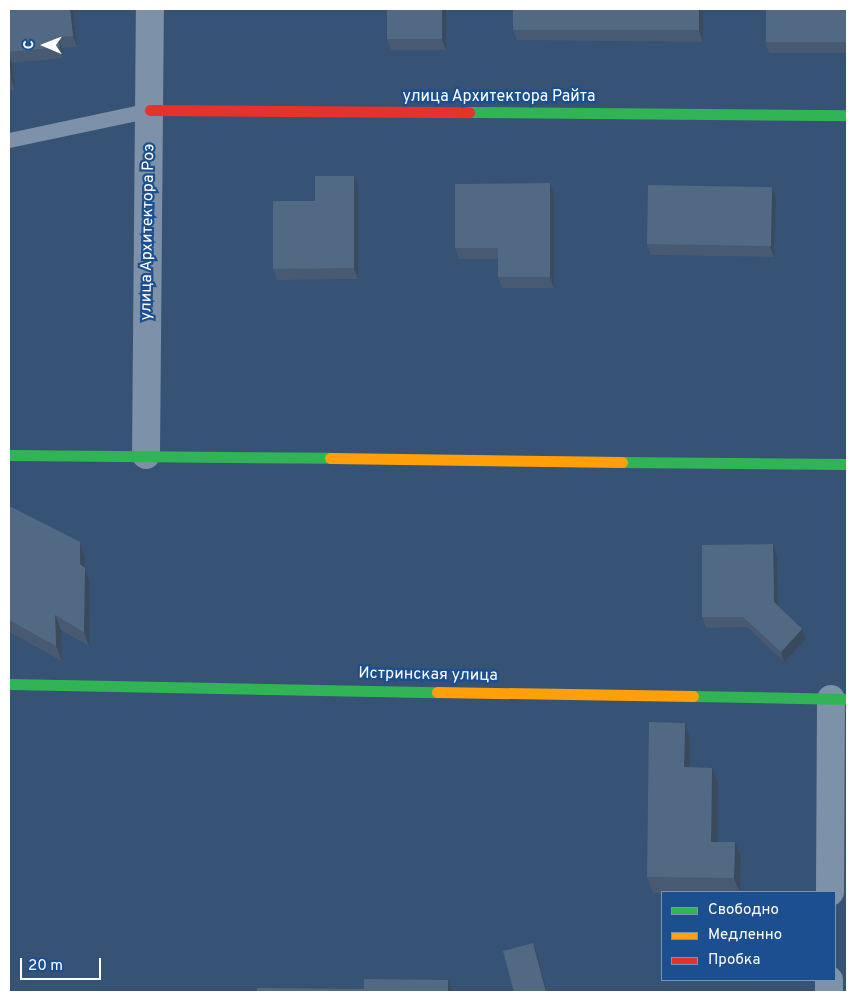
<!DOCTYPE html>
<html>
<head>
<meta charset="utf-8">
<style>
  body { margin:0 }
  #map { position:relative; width:856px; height:1001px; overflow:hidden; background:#365274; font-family:Overpass,sans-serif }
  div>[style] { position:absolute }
  .lane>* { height:15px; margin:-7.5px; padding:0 7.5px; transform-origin:7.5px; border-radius:7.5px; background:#7d92a8 }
  .street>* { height:28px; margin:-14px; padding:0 14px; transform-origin:14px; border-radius:14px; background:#7d92a8 }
  .fast>* { height:11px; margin:-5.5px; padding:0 5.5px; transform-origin:5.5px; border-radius:5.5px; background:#30b455 }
  .slow>* { height:11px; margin:-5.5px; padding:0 5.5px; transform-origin:5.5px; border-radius:5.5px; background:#ff9f0a }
  .jam>* { height:11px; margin:-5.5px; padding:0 5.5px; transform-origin:5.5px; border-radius:5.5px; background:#e5322d }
  .wall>* { inset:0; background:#475a72 }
  .shaded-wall>* { inset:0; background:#394a5c }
  .building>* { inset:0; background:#526984; transform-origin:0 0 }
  span { translate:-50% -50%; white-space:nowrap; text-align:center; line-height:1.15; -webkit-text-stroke:4.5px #1b4f8f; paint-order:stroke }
  .street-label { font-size:16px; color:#fff }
  .frame { position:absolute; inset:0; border:10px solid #fff; pointer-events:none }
  .legend { position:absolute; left:661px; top:891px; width:175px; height:90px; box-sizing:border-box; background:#1b4f8f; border:1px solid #7695bc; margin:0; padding:6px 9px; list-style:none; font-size:15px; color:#fff }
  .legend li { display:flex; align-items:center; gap:10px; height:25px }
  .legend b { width:25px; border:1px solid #7695bc }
  .north { position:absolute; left:20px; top:20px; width:50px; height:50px; -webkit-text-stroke:4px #1b4f8f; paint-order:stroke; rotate:271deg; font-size:14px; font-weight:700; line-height:20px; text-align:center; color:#fff }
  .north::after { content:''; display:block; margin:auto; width:18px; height:22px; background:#fff; clip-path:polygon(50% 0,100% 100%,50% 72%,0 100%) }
  .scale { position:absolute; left:20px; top:958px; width:81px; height:22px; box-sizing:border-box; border:2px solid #fff; border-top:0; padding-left:6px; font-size:15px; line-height:18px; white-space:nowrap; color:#fff; -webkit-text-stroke:4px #1b4f8f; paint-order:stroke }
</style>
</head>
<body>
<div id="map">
  <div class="lane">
    <div style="left:9px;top:140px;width:144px;rotate:-12deg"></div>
  </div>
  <div class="street">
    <div style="left:146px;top:455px;width:446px;rotate:-89.5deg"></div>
    <div style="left:830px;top:892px;width:193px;rotate:-89.7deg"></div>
    <div style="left:829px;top:992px;width:12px;rotate:-90deg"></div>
  </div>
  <div class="fast">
    <div style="left:469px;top:112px;width:378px;rotate:0.5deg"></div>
    <div style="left:9px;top:455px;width:321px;rotate:0.5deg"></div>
    <div style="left:622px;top:462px;width:225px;rotate:0.5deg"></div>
    <div style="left:9px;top:684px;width:428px;rotate:1.1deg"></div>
    <div style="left:693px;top:696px;width:154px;rotate:1.1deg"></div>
  </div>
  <div class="slow">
    <div style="left:330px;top:458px;width:292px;rotate:0.8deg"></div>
    <div style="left:437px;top:692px;width:256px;rotate:0.9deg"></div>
  </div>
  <div class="jam">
    <div style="left:150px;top:110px;width:319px;rotate:0.4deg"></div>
  </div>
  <div class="wall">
    <div style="clip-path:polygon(9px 9px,73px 9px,77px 47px,62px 48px,63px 58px,12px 63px,15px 90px,9px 90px)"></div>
    <div style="clip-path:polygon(446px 9px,446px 50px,391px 50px,387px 39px)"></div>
    <div style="clip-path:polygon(703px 9px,703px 42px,517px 40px,513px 30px)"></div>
    <div style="clip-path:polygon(847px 9px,847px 53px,769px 53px,765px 42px)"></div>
    <div style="clip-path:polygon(354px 176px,358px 187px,358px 279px,277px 280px,273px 269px)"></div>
    <div style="clip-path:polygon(550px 183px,554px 194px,554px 288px,502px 288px,498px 277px,498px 259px,459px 259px,455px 248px)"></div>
    <div style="clip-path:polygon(776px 199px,774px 257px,651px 255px,647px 244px)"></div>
    <div style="clip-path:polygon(9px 506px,80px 542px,85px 557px,85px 569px,90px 582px,89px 646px,61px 630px,62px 661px,9px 632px)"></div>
    <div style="clip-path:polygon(773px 544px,777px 555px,778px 606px,802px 629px,806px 639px,784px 662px,747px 627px,706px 628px,702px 617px)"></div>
    <div style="clip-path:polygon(685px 723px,690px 738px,690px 767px,712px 768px,718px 783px,717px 842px,741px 857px,740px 892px,653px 893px,647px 877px)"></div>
  </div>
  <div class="shaded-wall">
    <div style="clip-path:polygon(70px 9px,73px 9px,77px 47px,73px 36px)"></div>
    <div style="clip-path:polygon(442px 9px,446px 9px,446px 50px,442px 40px)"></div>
    <div style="clip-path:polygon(699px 9px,703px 9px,703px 42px,699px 31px)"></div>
    <div style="clip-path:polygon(58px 37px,62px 48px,63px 58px,60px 47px)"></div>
    <div style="clip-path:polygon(9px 53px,12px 63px,15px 90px,11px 79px)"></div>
    <div style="clip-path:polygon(354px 176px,358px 187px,358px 279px,354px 268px)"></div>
    <div style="clip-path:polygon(550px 183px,554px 194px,554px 288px,550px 277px)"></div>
    <div style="clip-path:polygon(772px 188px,776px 199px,774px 257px,770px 247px)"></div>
    <div style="clip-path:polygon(80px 542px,85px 557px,85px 569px,90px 582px,89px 646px,84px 632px,80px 564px)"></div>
    <div style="clip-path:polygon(773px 544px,777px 555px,778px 613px,774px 602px)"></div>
    <div style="clip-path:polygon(55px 615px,61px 630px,62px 661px,56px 646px)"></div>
    <div style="clip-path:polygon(802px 629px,806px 639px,784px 662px,781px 652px)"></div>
    <div style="clip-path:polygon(685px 723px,690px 738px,690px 783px,684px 767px)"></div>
    <div style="clip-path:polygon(712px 768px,718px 783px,717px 857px,711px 842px)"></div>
    <div style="clip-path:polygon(735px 842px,741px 857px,740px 892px,734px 878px)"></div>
    <div style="clip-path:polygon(533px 943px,537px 953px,547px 992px,546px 992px)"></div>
    <div style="clip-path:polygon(448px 980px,452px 991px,452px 992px,448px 992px)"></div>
  </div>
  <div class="building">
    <div style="clip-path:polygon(9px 9px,70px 9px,73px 36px,58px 37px,60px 47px,9px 52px)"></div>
    <div style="left:387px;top:9px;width:55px;height:30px"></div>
    <div style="left:513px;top:9px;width:186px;height:21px"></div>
    <div style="left:766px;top:9px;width:81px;height:33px"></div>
    <div style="clip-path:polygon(9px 56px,11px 79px,9px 79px)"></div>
    <div style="clip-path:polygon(315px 176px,354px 176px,354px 268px,273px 269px,273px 201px,315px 201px)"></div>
    <div style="clip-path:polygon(550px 183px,550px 277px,498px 277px,498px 248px,455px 248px,455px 184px)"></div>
    <div style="left:648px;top:185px;width:124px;height:59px;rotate:1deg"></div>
    <div style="clip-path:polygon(9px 506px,80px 542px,80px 564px,85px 568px,84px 632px,55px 615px,56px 646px,9px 620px)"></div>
    <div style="clip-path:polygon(773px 544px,774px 602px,802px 629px,781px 652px,743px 617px,702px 617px,702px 545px)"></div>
    <div style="clip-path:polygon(649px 722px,685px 723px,684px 767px,712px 768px,711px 842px,735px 842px,734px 878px,647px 877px)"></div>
    <div style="clip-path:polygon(533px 943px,546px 992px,514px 992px,503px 951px)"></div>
    <div style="clip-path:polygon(364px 979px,448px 980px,448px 992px,257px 992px,257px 988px,364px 989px)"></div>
  </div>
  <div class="street-label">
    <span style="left:499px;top:97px">улица Архитектора Райта</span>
    <span style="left:148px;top:232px;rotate:-89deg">улица Архитектора Роэ</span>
    <span style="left:428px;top:675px;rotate:1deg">Истринская улица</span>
  </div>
  <div class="frame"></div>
  <ul class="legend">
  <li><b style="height:6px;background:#30b455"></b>Свободно</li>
  <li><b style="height:6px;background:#ff9f0a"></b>Медленно</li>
  <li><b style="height:6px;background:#e5322d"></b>Пробка</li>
  </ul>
  <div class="north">С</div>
  <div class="scale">20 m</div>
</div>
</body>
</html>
